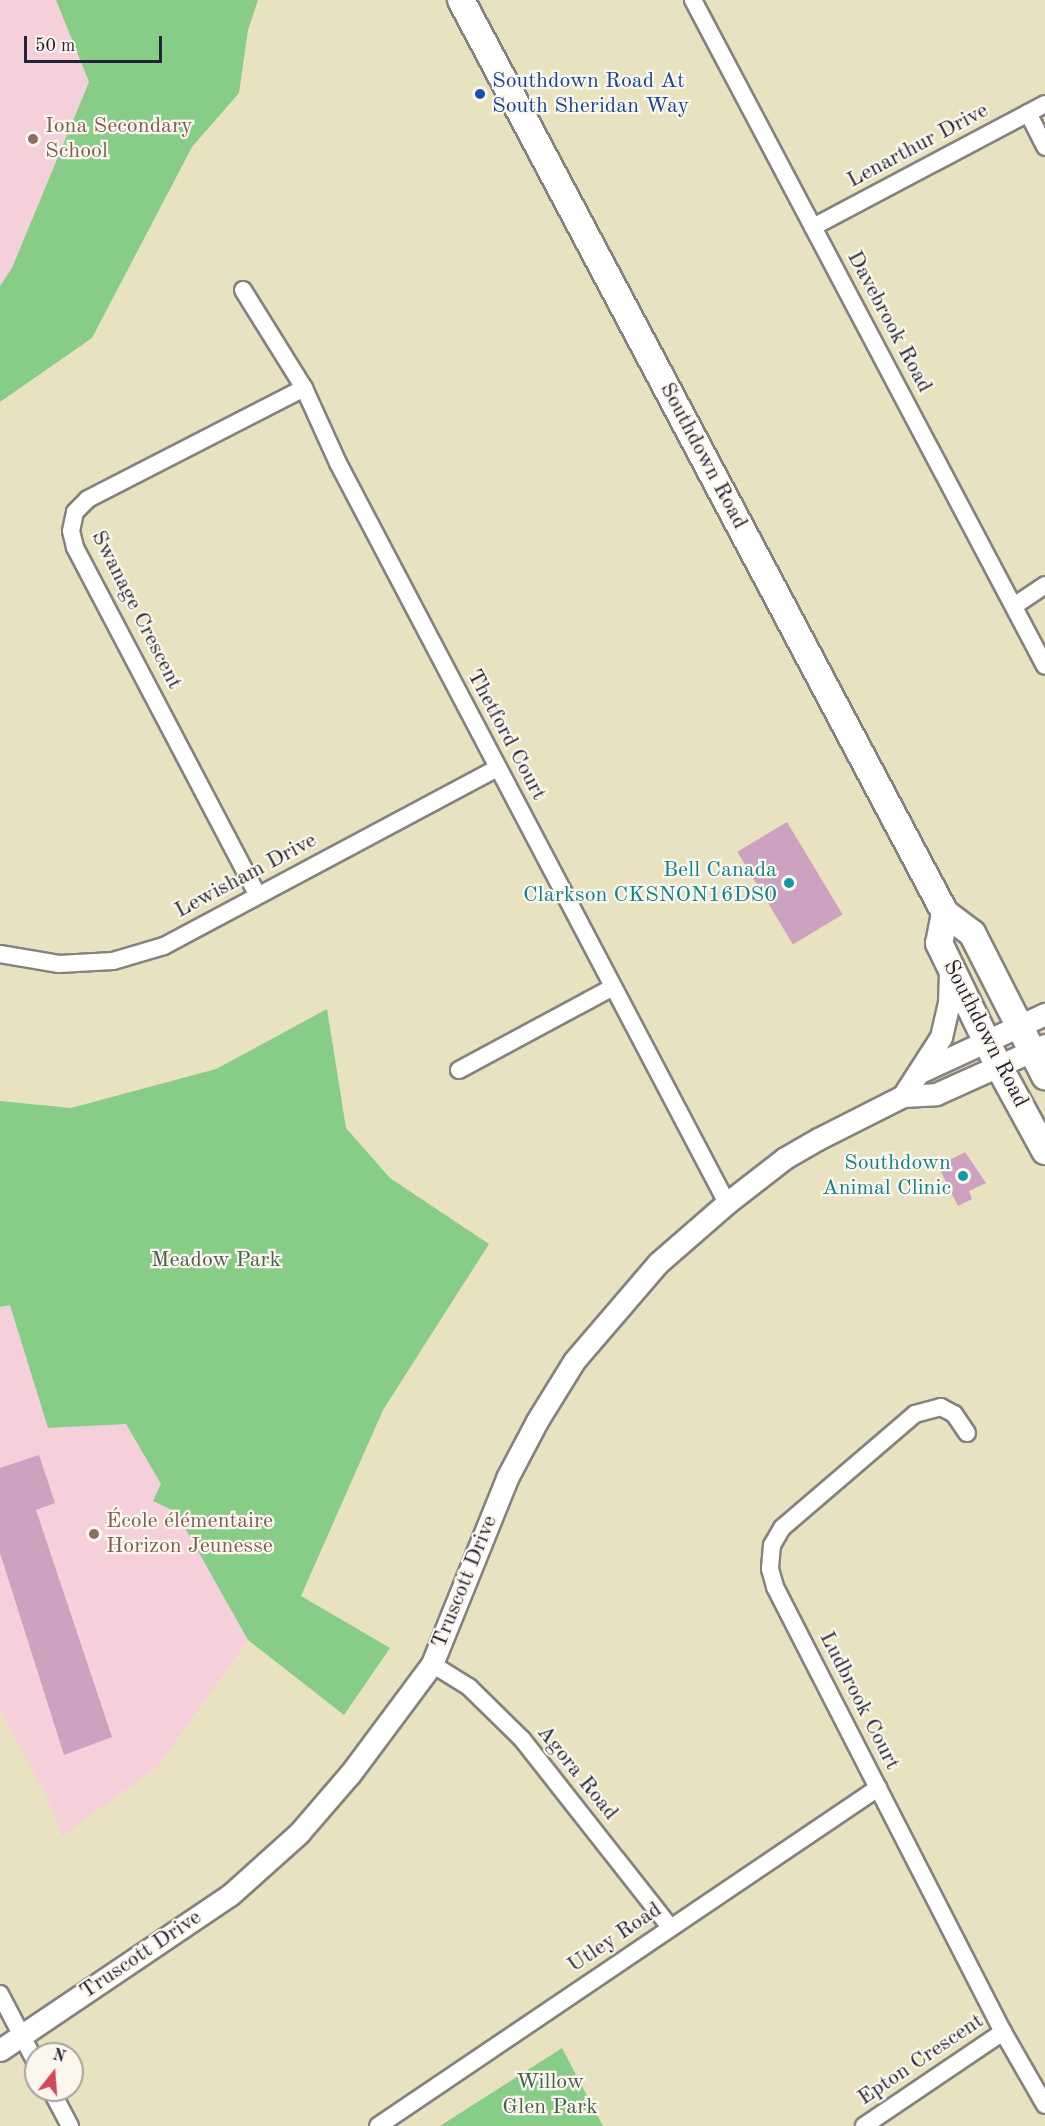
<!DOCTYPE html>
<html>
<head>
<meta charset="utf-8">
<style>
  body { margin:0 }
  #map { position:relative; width:1045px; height:2126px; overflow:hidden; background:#e9e2c0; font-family:"Old Standard TT",serif }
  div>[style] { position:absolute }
  .built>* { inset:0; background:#f5cfd9 }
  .green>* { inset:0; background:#87cd88 }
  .building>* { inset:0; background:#cda2c1; transform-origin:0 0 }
  .roads { filter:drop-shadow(2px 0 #86827e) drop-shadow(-2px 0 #86827e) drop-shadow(0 2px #86827e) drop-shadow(0 -2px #86827e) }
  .minor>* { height:16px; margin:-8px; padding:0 8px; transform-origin:8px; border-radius:8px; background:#fff }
  .tertiary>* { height:21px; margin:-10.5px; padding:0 10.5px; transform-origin:10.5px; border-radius:10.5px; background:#fff }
  .primary>* { height:26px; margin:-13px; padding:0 13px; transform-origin:13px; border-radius:13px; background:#fff }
  .dots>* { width:16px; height:16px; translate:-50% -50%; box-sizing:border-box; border:3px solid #fbf7ec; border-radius:50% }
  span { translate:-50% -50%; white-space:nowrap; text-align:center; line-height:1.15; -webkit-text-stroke:4.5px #fbf7ec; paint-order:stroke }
  .transit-label { font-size:22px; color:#164399 }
  .left { translate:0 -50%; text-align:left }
  .education-label { font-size:22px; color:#785e54 }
  .street-label { font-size:22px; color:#22223b }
  .culture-label { font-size:22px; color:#0d838f }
  .right { translate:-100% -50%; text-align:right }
  .park-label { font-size:22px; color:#455e56 }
  .north { position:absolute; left:24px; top:2042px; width:60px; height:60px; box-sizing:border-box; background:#fbf7ec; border:2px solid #a4a2a5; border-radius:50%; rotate:17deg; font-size:16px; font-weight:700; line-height:24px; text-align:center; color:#22223b }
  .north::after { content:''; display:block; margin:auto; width:21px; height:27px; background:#d1495b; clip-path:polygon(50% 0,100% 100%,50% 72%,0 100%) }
  .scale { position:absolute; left:24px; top:36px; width:138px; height:27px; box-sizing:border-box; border:3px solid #22223b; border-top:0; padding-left:8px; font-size:18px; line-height:21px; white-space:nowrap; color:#22223b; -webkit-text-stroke:4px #fbf7ec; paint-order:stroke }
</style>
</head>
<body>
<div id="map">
  <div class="built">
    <div style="clip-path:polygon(0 0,56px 0,89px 82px,12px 268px,0 286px)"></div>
    <div style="clip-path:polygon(10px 1305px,48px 1427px,126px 1423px,248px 1640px,158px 1766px,62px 1836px,46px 1795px,0 1710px,0 1307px)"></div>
  </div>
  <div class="green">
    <div style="clip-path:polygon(56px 0,258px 0,248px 30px,239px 93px,192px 147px,92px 338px,0 402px,0 286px,12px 268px,89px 82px)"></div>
    <div style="clip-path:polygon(327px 1009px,346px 1128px,390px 1178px,489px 1244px,383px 1410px,301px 1596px,390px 1648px,344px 1715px,248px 1640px,176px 1512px,153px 1501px,161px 1484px,126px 1424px,48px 1428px,10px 1305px,0 1307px,0 1101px,71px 1108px,216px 1069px)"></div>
    <div style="clip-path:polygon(562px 2048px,603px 2126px,440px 2126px)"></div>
  </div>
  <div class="building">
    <div style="left:787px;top:822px;width:108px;height:58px;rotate:59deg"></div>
    <div style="clip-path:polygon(965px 1152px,986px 1183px,969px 1191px,972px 1199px,958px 1206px,938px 1166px)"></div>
    <div style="clip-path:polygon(39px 1455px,55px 1503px,36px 1510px,112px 1737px,64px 1755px,0 1553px,0 1468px)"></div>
  </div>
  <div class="roads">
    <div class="minor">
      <div style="left:693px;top:0;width:753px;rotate:62.14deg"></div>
      <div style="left:1028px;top:113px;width:38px;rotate:63deg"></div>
      <div style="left:813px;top:227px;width:263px;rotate:-27.9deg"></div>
      <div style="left:243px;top:290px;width:115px;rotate:58.1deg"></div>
      <div style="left:304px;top:388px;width:82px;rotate:65.6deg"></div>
      <div style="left:338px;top:463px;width:836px;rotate:62.27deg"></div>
      <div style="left:1014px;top:606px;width:37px;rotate:-34deg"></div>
      <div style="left:257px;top:894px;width:392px;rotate:-117.7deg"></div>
      <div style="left:75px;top:547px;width:16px;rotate:-104deg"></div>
      <div style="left:71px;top:531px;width:19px;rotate:-78deg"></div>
      <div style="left:75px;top:512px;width:18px;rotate:-45deg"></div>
      <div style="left:88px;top:499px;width:243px;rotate:-27.2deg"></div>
      <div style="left:0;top:954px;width:60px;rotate:9.6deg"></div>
      <div style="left:59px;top:964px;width:54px;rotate:-3.2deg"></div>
      <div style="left:113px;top:961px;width:53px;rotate:-16.4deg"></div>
      <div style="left:164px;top:946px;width:378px;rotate:-28.1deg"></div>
      <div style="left:459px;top:1070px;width:173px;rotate:-28.3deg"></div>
      <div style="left:967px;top:1433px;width:23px;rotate:-124deg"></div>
      <div style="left:954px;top:1414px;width:15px;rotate:-152deg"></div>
      <div style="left:941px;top:1407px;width:27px;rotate:165deg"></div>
      <div style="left:915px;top:1414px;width:175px;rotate:139.4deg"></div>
      <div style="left:782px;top:1528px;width:20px;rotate:120deg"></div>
      <div style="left:772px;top:1545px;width:24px;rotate:95deg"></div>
      <div style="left:770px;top:1569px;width:19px;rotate:74deg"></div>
      <div style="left:775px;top:1587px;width:500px;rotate:62.87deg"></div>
      <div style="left:1003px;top:2032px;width:84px;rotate:60.1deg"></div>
      <div style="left:432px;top:1664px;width:44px;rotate:31.9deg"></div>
      <div style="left:469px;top:1687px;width:74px;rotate:44.5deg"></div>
      <div style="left:522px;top:1739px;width:239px;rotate:51.8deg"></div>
      <div style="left:0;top:1994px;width:78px;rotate:62.4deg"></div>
      <div style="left:51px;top:2090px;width:41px;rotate:62.2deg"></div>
      <div style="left:378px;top:2126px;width:604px;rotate:-34.06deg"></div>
      <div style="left:864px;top:2126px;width:168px;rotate:-34.1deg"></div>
    </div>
    <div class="tertiary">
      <div style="left:920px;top:1072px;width:138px;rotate:-24.9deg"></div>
      <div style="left:903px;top:1096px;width:70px;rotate:-57.2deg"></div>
      <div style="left:941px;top:1037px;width:37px;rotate:-77deg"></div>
      <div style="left:949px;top:1001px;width:36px;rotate:-88deg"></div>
      <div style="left:0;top:2050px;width:277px;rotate:-34deg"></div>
      <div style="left:230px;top:1895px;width:93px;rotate:-41.9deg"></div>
      <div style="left:299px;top:1833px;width:78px;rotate:-49.2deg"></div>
      <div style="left:350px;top:1774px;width:137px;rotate:-53.3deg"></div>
      <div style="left:432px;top:1664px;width:201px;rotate:-68deg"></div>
      <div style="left:507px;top:1478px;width:64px;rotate:-62.2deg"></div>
      <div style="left:537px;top:1421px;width:70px;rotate:-58.3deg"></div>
      <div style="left:574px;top:1361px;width:129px;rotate:-49.4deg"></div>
      <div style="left:658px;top:1263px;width:91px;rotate:-41deg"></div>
      <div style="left:727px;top:1203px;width:73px;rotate:-37.8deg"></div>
      <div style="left:785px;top:1158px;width:38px;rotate:-30deg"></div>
      <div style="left:818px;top:1139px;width:95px;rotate:-26.8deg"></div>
      <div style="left:903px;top:1096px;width:33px;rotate:-3deg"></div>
      <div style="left:936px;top:1094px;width:120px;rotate:-24.2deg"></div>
    </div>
    <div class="primary">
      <div style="left:461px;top:0;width:1033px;rotate:62.07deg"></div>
      <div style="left:945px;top:913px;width:34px;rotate:37deg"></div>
      <div style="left:972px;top:933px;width:161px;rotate:63deg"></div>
      <div style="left:945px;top:913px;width:31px;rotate:101deg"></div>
      <div style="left:939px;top:943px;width:136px;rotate:64.2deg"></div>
      <div style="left:998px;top:1065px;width:98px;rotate:61.3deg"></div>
    </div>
  </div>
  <div class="dots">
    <div style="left:480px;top:94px;background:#1a4fb4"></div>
    <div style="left:33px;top:139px;background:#8d6e63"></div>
    <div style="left:789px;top:883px;background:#0f9aa8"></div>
    <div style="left:963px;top:1176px;background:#0f9aa8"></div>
    <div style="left:94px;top:1534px;background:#8d6e63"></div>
  </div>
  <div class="transit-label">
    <span class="left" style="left:492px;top:94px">Southdown Road At<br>South Sheridan Way</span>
  </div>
  <div class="education-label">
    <span class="left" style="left:45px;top:139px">Iona Secondary<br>School</span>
    <span class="left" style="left:106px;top:1534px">École élémentaire<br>Horizon Jeunesse</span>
  </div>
  <div class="street-label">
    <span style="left:918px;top:146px;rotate:-28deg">Lenarthur Drive</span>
    <span style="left:889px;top:322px;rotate:62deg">Davebrook Road</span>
    <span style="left:703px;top:456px;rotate:62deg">Southdown Road</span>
    <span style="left:136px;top:610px;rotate:63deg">Swanage Crescent</span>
    <span style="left:506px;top:735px;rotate:62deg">Thetford Court</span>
    <span style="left:246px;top:876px;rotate:-28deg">Lewisham Drive</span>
    <span style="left:985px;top:1034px;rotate:63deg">Southdown Road</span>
    <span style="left:465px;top:1582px;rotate:-68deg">Truscott Drive</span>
    <span style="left:859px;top:1701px;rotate:63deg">Ludbrook Court</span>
    <span style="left:577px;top:1773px;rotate:51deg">Agora Road</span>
    <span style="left:615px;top:1938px;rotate:-34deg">Utley Road</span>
    <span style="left:141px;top:1955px;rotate:-34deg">Truscott Drive</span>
    <span style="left:921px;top:2060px;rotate:-34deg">Epton Crescent</span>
  </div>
  <div class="culture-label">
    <span class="right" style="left:777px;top:883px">Bell Canada<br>Clarkson CKSNON16DS0</span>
    <span class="right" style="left:951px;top:1176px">Southdown<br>Animal Clinic</span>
  </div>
  <div class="park-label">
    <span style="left:216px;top:1261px">Meadow Park</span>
    <span style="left:550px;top:2095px">Willow<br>Glen Park</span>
  </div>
  <div class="north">N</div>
  <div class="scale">50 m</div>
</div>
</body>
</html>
